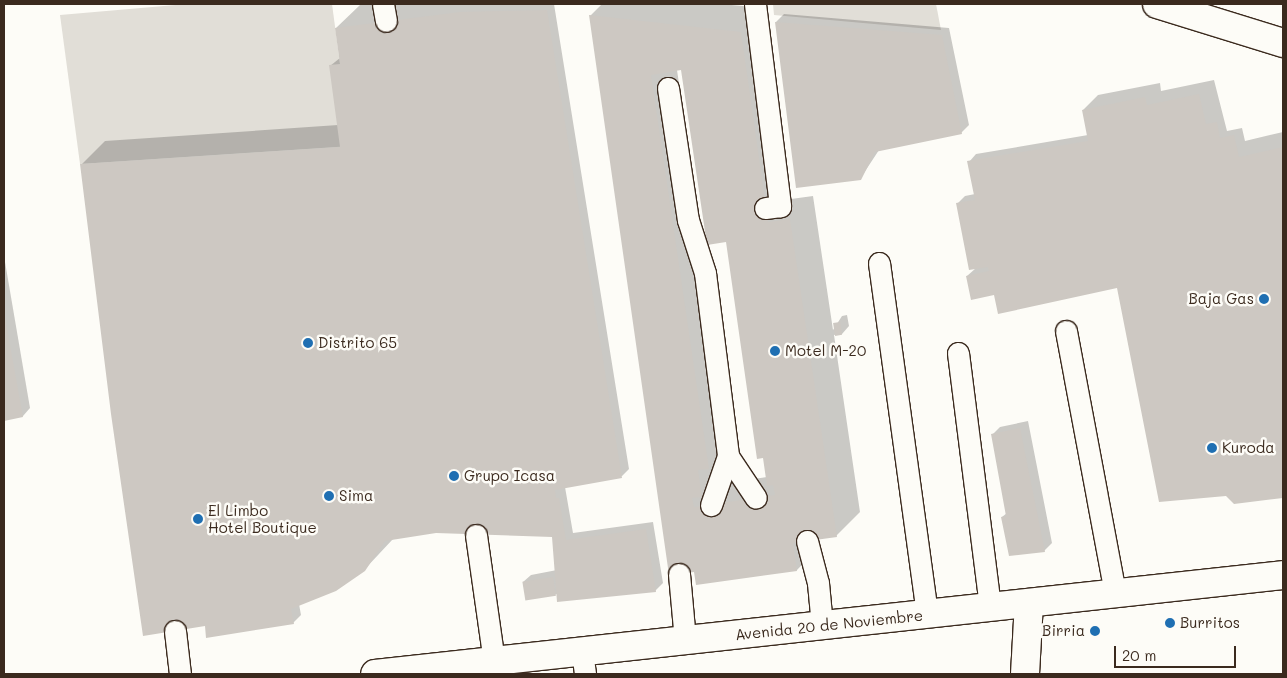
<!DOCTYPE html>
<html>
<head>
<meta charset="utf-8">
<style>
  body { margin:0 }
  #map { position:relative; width:1287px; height:678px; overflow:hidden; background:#fdfcf7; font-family:Mali,sans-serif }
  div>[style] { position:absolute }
  .green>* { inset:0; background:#e1ded7 }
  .shadow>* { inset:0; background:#0003 }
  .building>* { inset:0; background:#cdc8c2; transform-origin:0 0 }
  .roads { filter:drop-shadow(1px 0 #3b2a1e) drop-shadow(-1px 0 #3b2a1e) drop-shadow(0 1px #3b2a1e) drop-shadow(0 -1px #3b2a1e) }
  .lane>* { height:21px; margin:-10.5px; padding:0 10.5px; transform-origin:10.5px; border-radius:10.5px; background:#fdfcf7 }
  .street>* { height:28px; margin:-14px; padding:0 14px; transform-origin:14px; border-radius:14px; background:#fdfcf7 }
  .secondary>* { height:28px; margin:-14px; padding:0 14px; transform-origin:14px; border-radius:14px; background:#fdfcf7 }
  .primary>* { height:28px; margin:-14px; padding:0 14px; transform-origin:14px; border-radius:14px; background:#fdfcf7 }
  .dots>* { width:14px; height:14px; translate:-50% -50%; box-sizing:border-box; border:2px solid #fdfcf7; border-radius:50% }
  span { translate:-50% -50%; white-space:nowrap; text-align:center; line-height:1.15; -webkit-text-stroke:5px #fdfcf7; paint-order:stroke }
  .poi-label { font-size:15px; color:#3b2a1e }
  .right { translate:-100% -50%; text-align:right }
  .left { translate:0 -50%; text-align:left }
  .street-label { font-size:15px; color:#3b2a1e }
  .frame { position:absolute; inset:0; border:5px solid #3b2a1e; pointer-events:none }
  .scale { position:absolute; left:1114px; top:646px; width:122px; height:22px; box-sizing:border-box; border:2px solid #3b2a1e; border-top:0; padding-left:6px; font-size:15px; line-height:18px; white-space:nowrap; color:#3b2a1e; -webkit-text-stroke:4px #fdfcf7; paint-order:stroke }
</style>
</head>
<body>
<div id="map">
  <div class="green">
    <div style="clip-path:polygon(187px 4px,332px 4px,351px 146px,80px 164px,60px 15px)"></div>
    <div style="clip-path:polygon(773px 4px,936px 4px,941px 30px,774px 15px)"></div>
  </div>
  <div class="shadow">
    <div style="clip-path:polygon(554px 4px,629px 469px,622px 476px,565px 487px,573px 533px,653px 522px,663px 583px,655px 591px,557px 594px,526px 599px,523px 582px,531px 575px,557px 570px,553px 536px,436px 531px,393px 539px,364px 570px,299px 604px,301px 615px,293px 623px,207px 627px,81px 165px,105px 141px,338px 125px,330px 66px,340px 58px,336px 28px,360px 5px)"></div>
    <div style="clip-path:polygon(evenodd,602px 4px,721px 4px,764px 8px,791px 199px,813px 196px,833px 330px,842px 316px,847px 315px,849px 326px,842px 334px,834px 335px,860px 512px,836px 536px,819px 538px,820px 546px,797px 570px,697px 584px,590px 16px,602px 4px,682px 69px,727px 240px,767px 477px,717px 484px,732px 444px,677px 70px,682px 69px)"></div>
    <div style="clip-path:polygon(784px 14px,949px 28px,969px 125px,961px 133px,879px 150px,860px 179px,797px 187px,776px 22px)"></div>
    <div style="clip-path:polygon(1214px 80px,1227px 131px,1242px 128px,1245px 141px,1283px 132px,1283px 497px,1235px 503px,1118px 287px,995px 293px,967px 276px,976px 268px,957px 204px,965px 196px,975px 194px,969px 162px,976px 154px,1088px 135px,1083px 110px,1098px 95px,1160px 83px,1161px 91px)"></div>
    <div style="clip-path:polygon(4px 256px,30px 408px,23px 416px,4px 419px)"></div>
    <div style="clip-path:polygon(1028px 421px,1052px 543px,1044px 551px,1002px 517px,1007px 513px,992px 435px,1000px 427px)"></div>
  </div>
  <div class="building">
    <div style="clip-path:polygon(547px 10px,622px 478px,555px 490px,556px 498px,559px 498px,566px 540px,646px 529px,656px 592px,557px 602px,552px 537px,436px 533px,385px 541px,365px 571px,336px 591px,291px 609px,294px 624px,206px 638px,205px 626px,143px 636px,111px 414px,80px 164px,340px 147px,329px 65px,340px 64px,335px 28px,460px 12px)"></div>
    <div style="clip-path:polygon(evenodd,589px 15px,741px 32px,768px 222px,790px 219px,837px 537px,793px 543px,797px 571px,696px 585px,694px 572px,669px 575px,589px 15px,681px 70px,707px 245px,726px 242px,757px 459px,763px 458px,767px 486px,773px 485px,775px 495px,694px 507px,692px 498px,702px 497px,698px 470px,709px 469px,651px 75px,681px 70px)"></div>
    <div style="clip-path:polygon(775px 22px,942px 35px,962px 134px,875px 152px,861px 180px,796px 188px)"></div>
    <div style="clip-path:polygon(1199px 94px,1206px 124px,1217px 122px,1220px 138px,1234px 135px,1239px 157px,1283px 147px,1283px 498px,1234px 504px,1226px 496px,1159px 502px,1117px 288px,998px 314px,994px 295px,971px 300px,966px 276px,989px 271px,988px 267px,969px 270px,956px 203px,975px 200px,967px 161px,1088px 141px,1082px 110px,1145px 97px,1147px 105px)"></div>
    <div style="clip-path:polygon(4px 312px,23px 417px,4px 421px)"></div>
    <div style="left:840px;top:322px;width:13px;height:7px;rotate:81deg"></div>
    <div style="clip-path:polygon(1020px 428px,1045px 552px,1009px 556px,1001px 517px,1006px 516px,991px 434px)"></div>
    <div style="left:553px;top:577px;width:19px;height:31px;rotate:81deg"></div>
  </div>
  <div class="roads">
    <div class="lane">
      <div style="left:383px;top:4px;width:17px;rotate:80deg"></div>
      <div style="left:755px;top:4px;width:204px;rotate:82.9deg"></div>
      <div style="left:780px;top:206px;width:15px;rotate:172deg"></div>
      <div style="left:668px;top:88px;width:134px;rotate:81.4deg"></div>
      <div style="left:688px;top:220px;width:56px;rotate:72.2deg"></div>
      <div style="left:705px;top:273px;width:184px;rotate:82.8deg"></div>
      <div style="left:728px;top:456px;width:52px;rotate:109.1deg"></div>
      <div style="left:879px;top:263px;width:354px;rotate:82.2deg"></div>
      <div style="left:1066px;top:331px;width:267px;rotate:79.4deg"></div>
      <div style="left:958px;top:353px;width:257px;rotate:82.8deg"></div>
      <div style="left:728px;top:456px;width:50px;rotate:56.3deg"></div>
      <div style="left:476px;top:535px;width:127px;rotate:81.9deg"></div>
      <div style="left:807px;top:541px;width:43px;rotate:75.3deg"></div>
      <div style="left:818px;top:583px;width:42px;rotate:84.6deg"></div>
      <div style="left:679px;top:574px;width:66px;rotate:84.8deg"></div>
      <div style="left:175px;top:631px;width:43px;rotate:83.4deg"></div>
      <div style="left:582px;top:652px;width:22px;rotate:82deg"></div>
    </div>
    <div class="street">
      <div style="left:1025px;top:674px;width:71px;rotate:-86.8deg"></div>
    </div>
    <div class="secondary">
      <div style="left:375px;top:674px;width:913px;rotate:-6.22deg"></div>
    </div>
    <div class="primary">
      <div style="left:1157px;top:4px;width:132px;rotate:17.2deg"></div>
    </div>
  </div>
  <div class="dots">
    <div style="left:1264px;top:299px;background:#1f6fb2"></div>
    <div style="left:308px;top:343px;background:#1f6fb2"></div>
    <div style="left:775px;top:351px;background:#1f6fb2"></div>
    <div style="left:1212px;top:448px;background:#1f6fb2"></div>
    <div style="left:454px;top:476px;background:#1f6fb2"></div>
    <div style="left:329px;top:496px;background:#1f6fb2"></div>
    <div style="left:198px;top:519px;background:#1f6fb2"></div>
    <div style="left:1170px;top:623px;background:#1f6fb2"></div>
    <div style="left:1095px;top:631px;background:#1f6fb2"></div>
  </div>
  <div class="poi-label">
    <span class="right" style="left:1254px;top:299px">Baja Gas</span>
    <span class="left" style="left:318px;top:343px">Distrito 65</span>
    <span class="left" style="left:785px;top:351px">Motel M-20</span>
    <span class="left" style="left:1222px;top:448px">Kuroda</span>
    <span class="left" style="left:464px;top:476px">Grupo Icasa</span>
    <span class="left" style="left:339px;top:496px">Sima</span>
    <span class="left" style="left:208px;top:519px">El Limbo<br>Hotel Boutique</span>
    <span class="left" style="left:1180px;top:623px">Burritos</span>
    <span class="right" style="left:1085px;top:631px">Birria</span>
  </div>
  <div class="street-label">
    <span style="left:829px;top:625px;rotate:-6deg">Avenida 20 de Noviembre</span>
  </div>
  <div class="frame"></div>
  <div class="scale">20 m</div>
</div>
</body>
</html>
